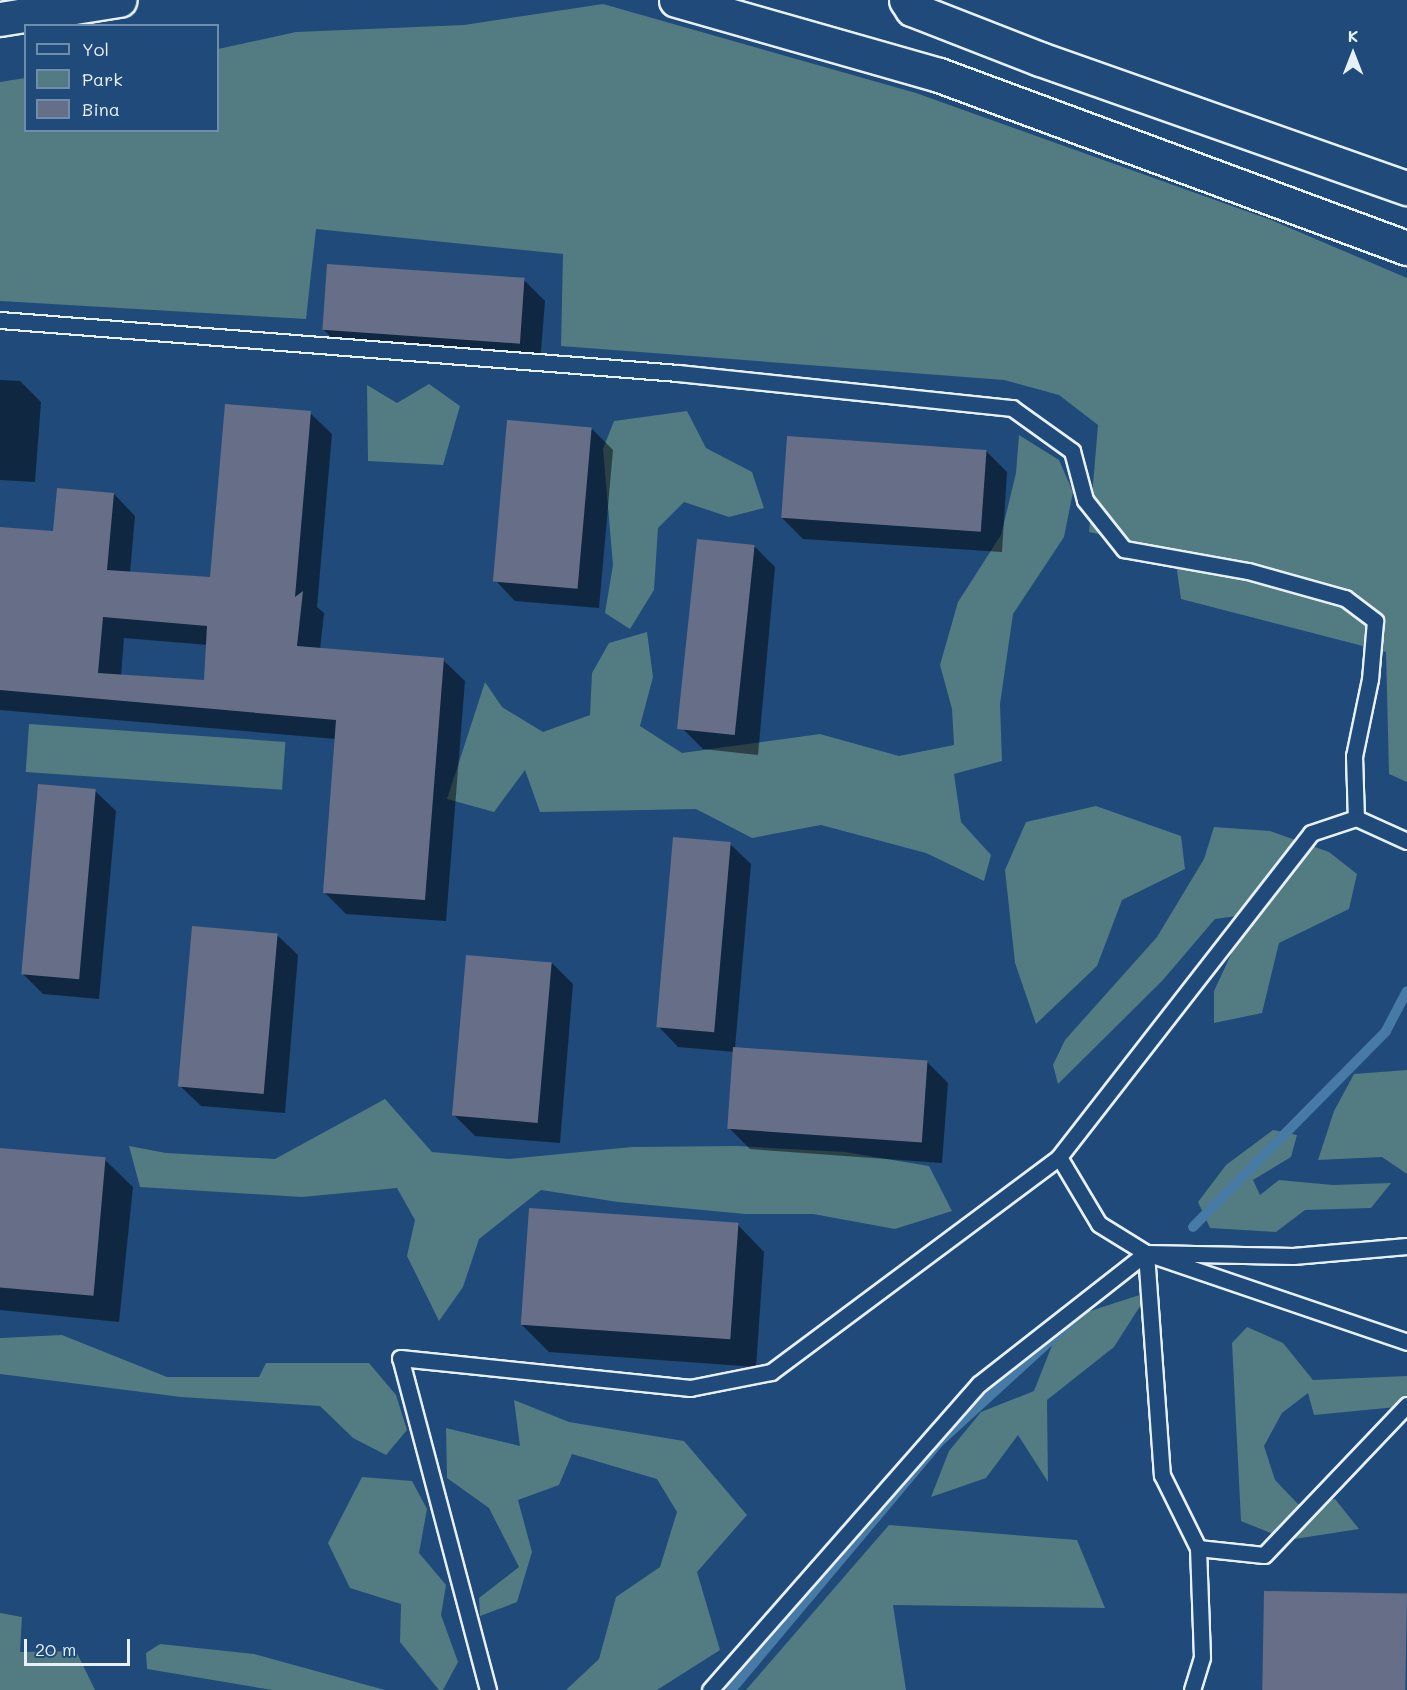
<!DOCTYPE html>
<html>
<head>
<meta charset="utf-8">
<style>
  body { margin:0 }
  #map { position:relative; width:1407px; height:1690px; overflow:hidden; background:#1f4a7a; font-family:Mali,sans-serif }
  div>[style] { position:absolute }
  .green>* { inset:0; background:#527b82; transform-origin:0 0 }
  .shadow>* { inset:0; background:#0007 }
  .stream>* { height:10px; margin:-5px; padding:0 5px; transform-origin:5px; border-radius:5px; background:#477aa4 }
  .building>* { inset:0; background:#666f87; transform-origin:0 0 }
  .roads { filter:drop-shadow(2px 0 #e8f1f8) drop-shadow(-2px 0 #e8f1f8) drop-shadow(0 2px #e8f1f8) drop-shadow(0 -2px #e8f1f8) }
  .lane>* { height:15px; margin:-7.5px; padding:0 7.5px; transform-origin:7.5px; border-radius:7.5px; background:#1f4a7a }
  .secondary>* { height:33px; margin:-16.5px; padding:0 16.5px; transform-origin:16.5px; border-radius:16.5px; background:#1f4a7a }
  .highway>* { height:33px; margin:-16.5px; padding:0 16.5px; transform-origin:16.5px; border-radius:16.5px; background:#1f4a7a }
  span { translate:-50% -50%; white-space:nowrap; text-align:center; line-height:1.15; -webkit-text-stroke:4.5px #1f4a7a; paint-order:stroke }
  .legend { position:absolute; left:24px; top:24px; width:195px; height:108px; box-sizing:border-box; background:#1f4a7a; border:2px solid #6f8dac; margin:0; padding:8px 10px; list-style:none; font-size:18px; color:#e8f1f8 }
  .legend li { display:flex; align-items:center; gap:12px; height:30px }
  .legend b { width:30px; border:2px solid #6f8dac }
  .north { position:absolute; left:1323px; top:24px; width:60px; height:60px; -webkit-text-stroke:4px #1f4a7a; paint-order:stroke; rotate:0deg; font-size:16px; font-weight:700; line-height:24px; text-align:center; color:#e8f1f8 }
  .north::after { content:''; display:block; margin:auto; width:21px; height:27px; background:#e8f1f8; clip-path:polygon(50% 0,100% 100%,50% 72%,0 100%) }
  .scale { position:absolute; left:24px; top:1639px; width:106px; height:27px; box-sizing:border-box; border:3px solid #e8f1f8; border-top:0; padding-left:8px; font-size:18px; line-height:21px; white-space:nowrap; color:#e8f1f8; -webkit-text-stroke:4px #1f4a7a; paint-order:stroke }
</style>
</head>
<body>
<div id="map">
  <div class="green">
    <div style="clip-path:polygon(603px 4px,916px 93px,1271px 220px,1407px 278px,1407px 782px,1389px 774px,1386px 652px,1181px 599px,1174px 550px,1089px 532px,1098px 425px,1059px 395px,1004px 380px,561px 346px,563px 254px,316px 229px,306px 319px,0 301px,0 82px,25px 78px,26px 130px,218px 130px,218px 49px,296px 32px,464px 25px)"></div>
    <div style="clip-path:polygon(429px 384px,460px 406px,443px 465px,368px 461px,367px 385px,397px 403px)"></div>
    <div style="clip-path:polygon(687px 411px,706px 448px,752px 472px,764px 508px,729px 517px,684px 502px,658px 528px,654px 590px,630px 629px,605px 613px,613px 565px,603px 449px,614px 421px)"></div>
    <div style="clip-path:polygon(1019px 435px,1059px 460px,1073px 492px,1064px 537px,1013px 614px,1000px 704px,1002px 761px,954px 774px,961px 822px,991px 855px,984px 881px,926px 853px,821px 825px,752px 838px,696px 809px,540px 812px,525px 770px,494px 812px,447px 799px,485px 682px,502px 707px,543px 732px,590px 715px,592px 673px,609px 643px,647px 632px,653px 677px,640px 726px,682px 753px,820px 734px,899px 756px,954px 745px,952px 709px,940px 665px,958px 602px,1001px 535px,1016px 473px)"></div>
    <div style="left:29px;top:724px;width:257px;height:48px;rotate:4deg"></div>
    <div style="clip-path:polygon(1096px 806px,1181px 836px,1185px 869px,1122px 900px,1097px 966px,1036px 1024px,1015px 963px,1005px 870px,1026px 822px)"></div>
    <div style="clip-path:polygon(1214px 827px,1270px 831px,1329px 852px,1357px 874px,1349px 909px,1279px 943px,1262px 1013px,1214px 1023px,1214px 991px,1241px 933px,1244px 915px,1215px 919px,1162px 981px,1058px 1084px,1053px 1065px,1065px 1040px,1157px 937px,1204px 859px)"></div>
    <div style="clip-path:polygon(1407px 1070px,1407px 1174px,1382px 1157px,1318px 1160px,1334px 1111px,1354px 1074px)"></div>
    <div style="clip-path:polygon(385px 1099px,432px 1152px,509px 1159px,632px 1147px,737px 1146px,845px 1152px,929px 1166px,952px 1211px,895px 1229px,813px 1214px,745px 1214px,618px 1202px,541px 1190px,479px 1239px,463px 1287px,439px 1321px,407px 1256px,415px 1220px,397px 1188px,302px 1197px,140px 1187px,129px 1146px,166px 1153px,275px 1159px)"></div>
    <div style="clip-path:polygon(1273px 1130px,1297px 1135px,1291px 1157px,1253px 1180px,1260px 1195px,1279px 1180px,1333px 1185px,1391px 1183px,1371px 1208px,1305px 1210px,1276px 1232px,1210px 1228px,1198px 1202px,1226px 1165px)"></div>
    <div style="clip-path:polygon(1149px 1292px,1114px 1347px,1047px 1400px,1048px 1482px,1018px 1435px,986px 1478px,931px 1497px,949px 1451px,981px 1412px,1034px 1391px,1062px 1320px)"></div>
    <div style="clip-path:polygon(1247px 1327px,1283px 1343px,1313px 1380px,1407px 1376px,1407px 1406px,1314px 1415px,1308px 1393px,1282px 1413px,1264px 1446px,1275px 1480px,1298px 1504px,1335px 1499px,1359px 1529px,1288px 1540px,1241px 1521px,1232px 1343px)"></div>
    <div style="clip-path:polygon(62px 1335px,167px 1377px,259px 1377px,266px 1363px,369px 1363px,396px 1395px,407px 1430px,386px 1455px,353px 1438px,320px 1406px,181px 1397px,0 1374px,0 1338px)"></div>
    <div style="clip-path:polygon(514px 1400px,569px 1422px,684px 1441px,747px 1515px,697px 1572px,720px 1650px,657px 1690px,566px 1690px,599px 1659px,616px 1597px,660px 1567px,677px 1512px,657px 1479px,572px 1454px,559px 1485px,518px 1500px,532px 1552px,517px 1602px,480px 1616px,479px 1598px,519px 1567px,489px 1508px,447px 1478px,446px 1428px,520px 1446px)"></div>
    <div style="clip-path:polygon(362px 1477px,412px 1481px,427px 1509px,419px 1553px,446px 1585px,441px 1615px,458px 1662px,443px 1690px,439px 1690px,400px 1642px,401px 1604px,350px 1588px,328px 1543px)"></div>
    <div style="clip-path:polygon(889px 1525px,1077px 1540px,1105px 1608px,893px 1605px,906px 1690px,746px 1690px)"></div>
    <div style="clip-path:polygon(0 1613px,22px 1617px,20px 1652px,76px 1651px,95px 1690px,0 1690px)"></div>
    <div style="clip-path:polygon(160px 1644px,254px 1654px,385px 1690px,272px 1690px,147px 1669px,146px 1653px)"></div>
  </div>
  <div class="shadow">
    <div style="clip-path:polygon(524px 280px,545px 301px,540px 364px,344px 350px,323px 329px)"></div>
    <div style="clip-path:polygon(0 380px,20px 381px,41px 402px,35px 482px,0 480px)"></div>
    <div style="clip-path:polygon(evenodd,310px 413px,332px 434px,317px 607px,324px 613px,320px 650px,443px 660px,465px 681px,446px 921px,346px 914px,324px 892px,336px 739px,0 710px,0 528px,54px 533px,114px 494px,135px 516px,130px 573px,212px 579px,310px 413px,124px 638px,208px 645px,205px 682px,121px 676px,124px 638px)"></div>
    <div style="clip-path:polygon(592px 429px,613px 450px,599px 608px,515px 601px,495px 580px)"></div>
    <div style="clip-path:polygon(986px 451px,1007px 472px,1002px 552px,803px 539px,782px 518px)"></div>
    <div style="clip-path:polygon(754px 546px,775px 567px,758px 755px,703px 749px,682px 728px)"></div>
    <div style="clip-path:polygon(95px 791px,116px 811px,99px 999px,43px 994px,22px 973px)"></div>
    <div style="clip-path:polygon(730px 844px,751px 864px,735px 1048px,927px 1062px,948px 1083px,942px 1163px,750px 1149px,729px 1128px,735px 1052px,678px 1047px,658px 1026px)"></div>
    <div style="clip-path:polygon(277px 935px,298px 955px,285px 1113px,201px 1106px,180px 1086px)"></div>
    <div style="clip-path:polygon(552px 963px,573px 984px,560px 1143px,475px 1136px,454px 1115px)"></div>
    <div style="clip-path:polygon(0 1149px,105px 1160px,133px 1187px,119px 1322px,0 1310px)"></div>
    <div style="clip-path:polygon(737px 1224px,764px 1252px,756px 1367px,549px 1352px,522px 1325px)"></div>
  </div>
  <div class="stream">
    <div style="left:1193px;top:1227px;width:275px;rotate:-45.4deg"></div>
    <div style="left:1386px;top:1031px;width:45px;rotate:-62.3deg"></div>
    <div style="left:731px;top:1690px;width:322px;rotate:-50deg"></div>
    <div style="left:938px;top:1443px;width:199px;rotate:-42.4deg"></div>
  </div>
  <div class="building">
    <div style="left:327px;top:264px;width:198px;height:66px;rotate:4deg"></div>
    <div style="clip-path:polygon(evenodd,225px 404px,311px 411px,295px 597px,303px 591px,297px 646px,444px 658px,425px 900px,323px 893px,336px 720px,0 690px,0 527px,53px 531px,57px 488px,114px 493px,107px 570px,210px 577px,225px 404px,103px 617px,207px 626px,204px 680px,98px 673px,103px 617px)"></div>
    <div style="left:507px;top:420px;width:85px;height:162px;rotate:5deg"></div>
    <div style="left:787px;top:436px;width:200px;height:82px;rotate:4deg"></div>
    <div style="left:697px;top:539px;width:58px;height:191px;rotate:6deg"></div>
    <div style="left:38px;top:784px;width:58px;height:191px;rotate:5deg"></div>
    <div style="left:673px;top:837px;width:58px;height:191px;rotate:5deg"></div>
    <div style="left:192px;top:926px;width:86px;height:161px;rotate:5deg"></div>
    <div style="left:466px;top:955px;width:86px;height:161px;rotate:5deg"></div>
    <div style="left:733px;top:1047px;width:195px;height:82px;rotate:4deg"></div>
    <div style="left:0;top:1148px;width:106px;height:139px;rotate:5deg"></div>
    <div style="left:529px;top:1208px;width:210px;height:117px;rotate:4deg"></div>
    <div style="left:1264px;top:1591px;width:143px;height:99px;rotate:1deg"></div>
  </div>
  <div class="roads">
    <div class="lane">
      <div style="left:0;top:320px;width:680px;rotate:4.47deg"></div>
      <div style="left:678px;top:373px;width:336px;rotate:6deg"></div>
      <div style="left:1012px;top:408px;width:74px;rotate:35.6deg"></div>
      <div style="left:1072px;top:451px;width:51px;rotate:75.1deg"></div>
      <div style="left:1085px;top:500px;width:63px;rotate:51.5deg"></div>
      <div style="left:1124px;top:549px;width:126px;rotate:10.1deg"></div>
      <div style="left:1248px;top:571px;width:101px;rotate:15.6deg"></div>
      <div style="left:1345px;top:598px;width:38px;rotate:37deg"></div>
      <div style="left:1375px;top:621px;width:58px;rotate:94.9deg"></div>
      <div style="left:1370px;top:679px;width:79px;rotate:101.7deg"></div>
      <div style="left:1354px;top:756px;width:62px;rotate:88.2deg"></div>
      <div style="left:1059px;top:1157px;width:78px;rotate:59.2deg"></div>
      <div style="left:1099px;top:1224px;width:55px;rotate:31.7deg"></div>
      <div style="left:1146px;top:1253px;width:147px;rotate:1.2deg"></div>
      <div style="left:1293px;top:1256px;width:114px;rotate:-5deg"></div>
      <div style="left:1146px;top:1253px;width:223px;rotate:85.9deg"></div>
      <div style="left:1162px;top:1475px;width:81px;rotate:63.7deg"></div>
      <div style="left:1198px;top:1548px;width:66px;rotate:6.1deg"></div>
      <div style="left:1264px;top:1555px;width:207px;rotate:-46.4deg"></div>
      <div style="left:488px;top:1690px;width:343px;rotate:-104.8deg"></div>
      <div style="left:400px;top:1358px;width:292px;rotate:5.9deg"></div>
      <div style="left:690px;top:1388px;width:83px;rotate:-11.2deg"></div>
      <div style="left:771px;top:1372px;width:359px;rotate:-36.7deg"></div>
      <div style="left:1059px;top:1157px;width:410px;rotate:-52.1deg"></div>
      <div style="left:1311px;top:833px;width:47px;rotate:-18.4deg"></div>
      <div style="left:1356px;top:818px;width:56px;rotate:24.3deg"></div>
      <div style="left:710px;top:1690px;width:407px;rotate:-48.7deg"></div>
      <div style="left:979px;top:1384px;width:212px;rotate:-38.1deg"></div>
      <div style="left:1146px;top:1253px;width:276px;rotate:18.8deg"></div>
      <div style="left:1192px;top:1690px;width:34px;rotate:-73deg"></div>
      <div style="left:1202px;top:1657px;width:109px;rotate:-92.1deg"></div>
    </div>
    <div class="secondary">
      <div style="left:676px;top:0;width:273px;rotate:15.9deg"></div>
      <div style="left:939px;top:75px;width:499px;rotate:20.3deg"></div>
      <div style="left:906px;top:0;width:11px;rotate:56deg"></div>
      <div style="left:912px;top:9px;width:137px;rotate:21.3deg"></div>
      <div style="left:1040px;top:59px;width:389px;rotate:19.4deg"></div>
    </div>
    <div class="highway">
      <div style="left:0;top:19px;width:121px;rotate:-9.1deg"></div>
    </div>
  </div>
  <ul class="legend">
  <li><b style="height:8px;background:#1f4a7a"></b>Yol</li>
  <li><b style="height:16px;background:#527b82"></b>Park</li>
  <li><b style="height:16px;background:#666f87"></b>Bina</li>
  </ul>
  <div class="north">K</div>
  <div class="scale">20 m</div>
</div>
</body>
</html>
